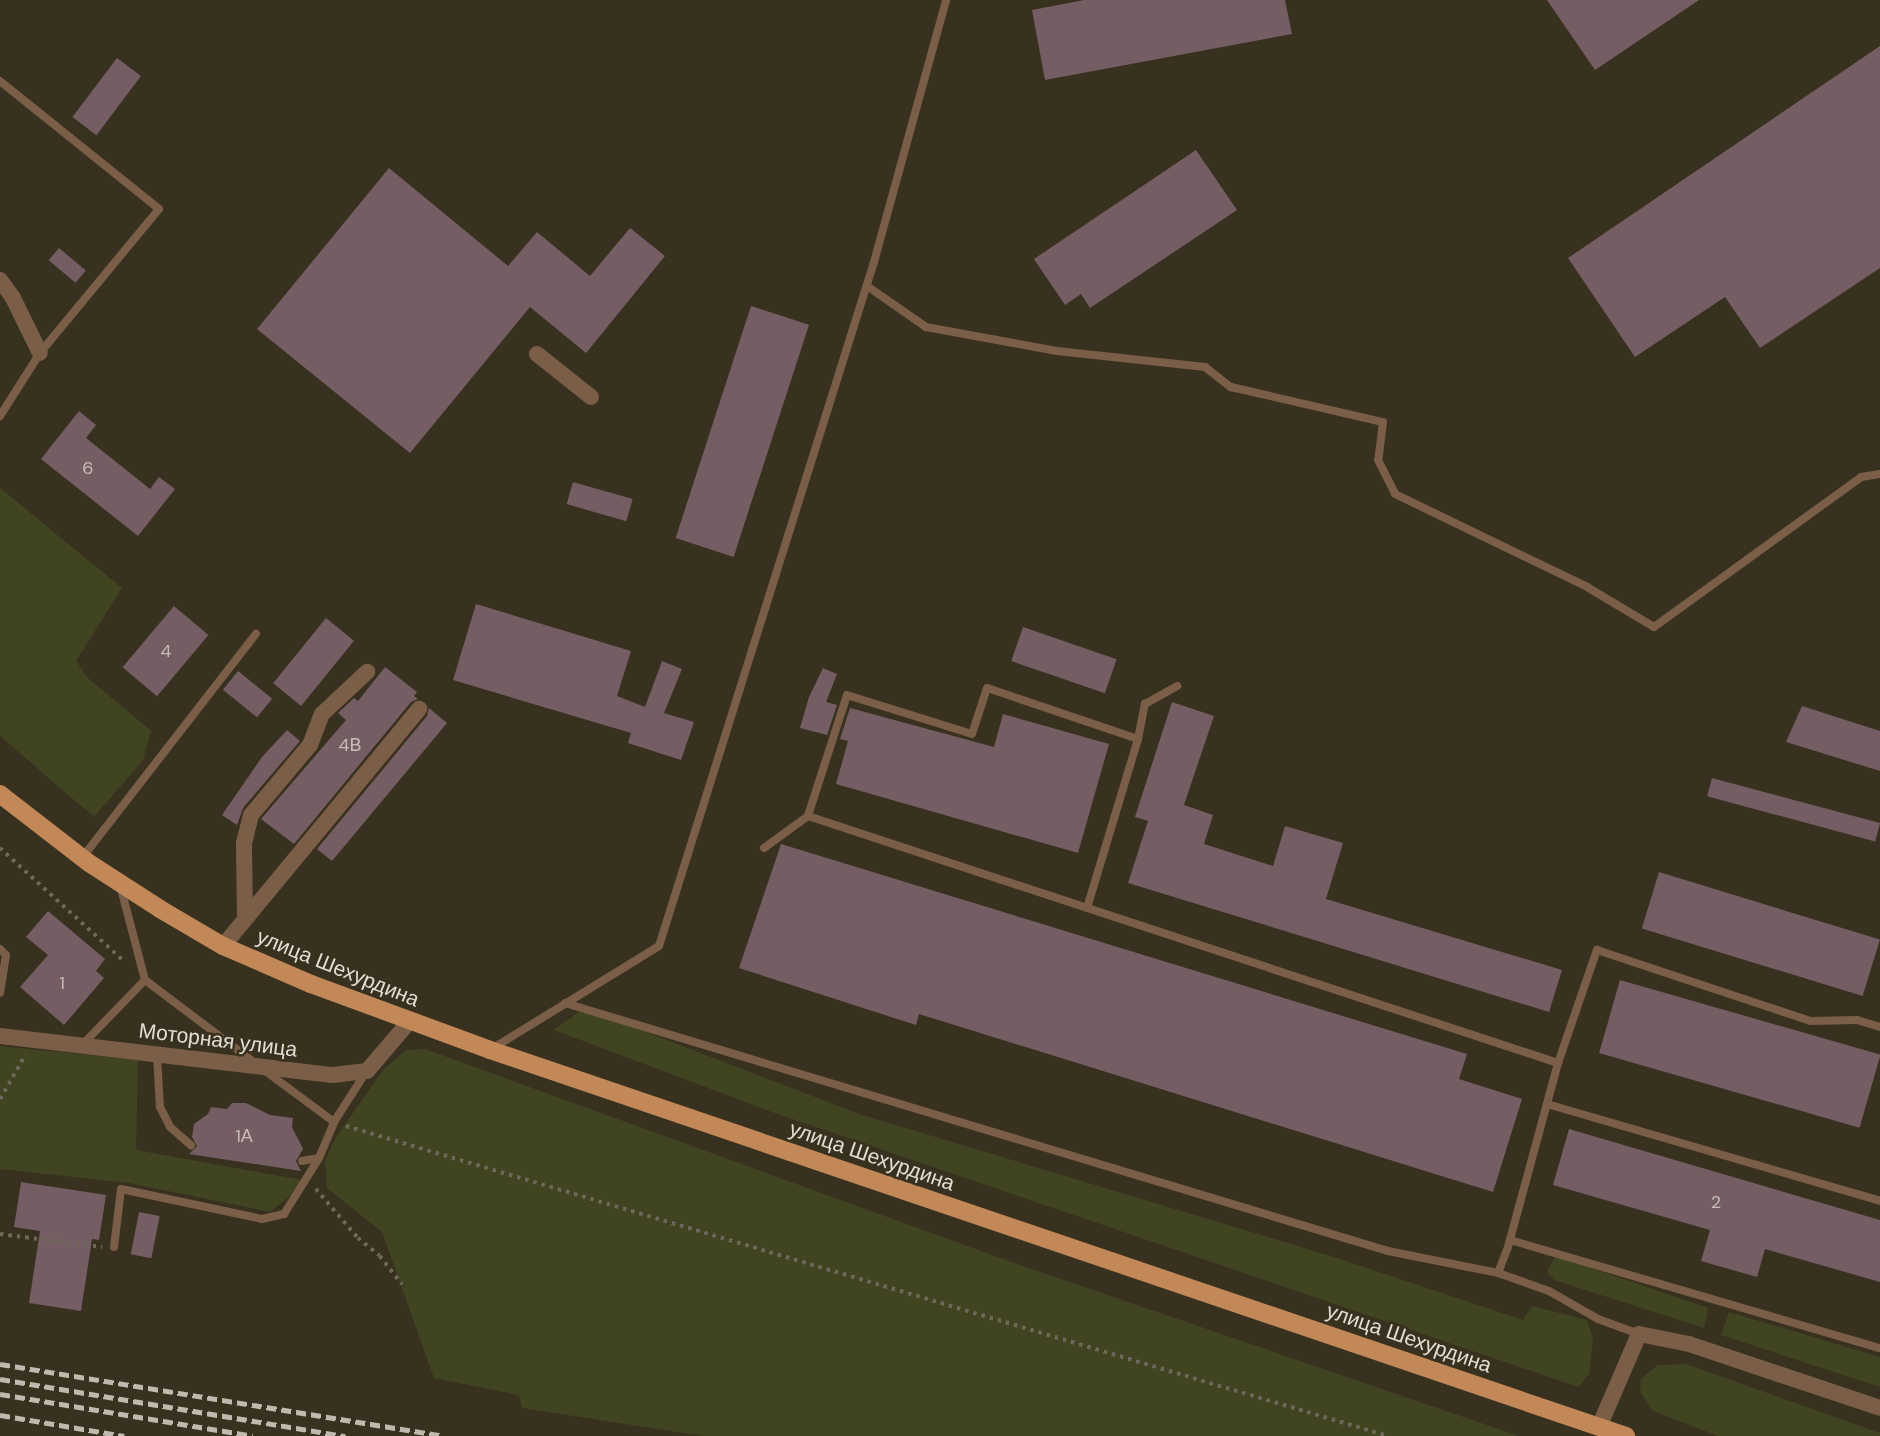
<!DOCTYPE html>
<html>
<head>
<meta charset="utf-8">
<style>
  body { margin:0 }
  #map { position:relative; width:1880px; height:1436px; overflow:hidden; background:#38311f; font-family:"DM Sans",sans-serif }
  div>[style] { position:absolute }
  .green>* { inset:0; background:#414421 }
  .building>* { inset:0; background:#745d63; transform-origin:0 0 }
  .path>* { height:3.5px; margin-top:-1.75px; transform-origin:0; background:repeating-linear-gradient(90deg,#6e6858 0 3.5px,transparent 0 8.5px) }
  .lane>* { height:8px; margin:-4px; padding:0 4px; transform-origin:4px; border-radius:4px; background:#7b5e47 }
  .street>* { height:16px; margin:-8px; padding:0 8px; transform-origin:8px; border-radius:8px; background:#7b5e47 }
  .primary>* { height:18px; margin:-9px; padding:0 9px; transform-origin:9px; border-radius:9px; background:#c38858 }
  .rail>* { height:5px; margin-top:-2.5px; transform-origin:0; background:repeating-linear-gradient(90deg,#c0baae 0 10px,transparent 0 15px) }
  span { translate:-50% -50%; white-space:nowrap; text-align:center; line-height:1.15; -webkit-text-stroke:5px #38311f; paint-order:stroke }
  .number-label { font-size:18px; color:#c7beb7 }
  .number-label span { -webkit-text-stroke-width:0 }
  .street-label { font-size:21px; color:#e3ded3 }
</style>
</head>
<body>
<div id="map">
  <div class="green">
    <div style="clip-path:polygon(0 488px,122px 588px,76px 661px,88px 678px,151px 731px,143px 760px,94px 817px,0 736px)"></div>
    <div style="clip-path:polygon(584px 1008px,859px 1114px,1334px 1257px,1523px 1320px,1532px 1306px,1587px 1320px,1593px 1338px,1589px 1374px,1578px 1387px,772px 1112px,554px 1030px)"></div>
    <div style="clip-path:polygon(0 1046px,138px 1060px,136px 1150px,302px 1180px,288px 1198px,270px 1212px,129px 1183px,0 1169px)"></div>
    <div style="clip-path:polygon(425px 1049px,1017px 1264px,1519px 1436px,703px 1436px,522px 1408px,519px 1395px,434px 1378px,382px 1232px,327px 1188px,325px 1161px,336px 1137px,384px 1069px,406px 1050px)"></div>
    <div style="clip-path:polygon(1556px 1256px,1708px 1308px,1704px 1328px,1554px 1280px,1547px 1271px)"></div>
    <div style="clip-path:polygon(1729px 1312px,1880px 1357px,1880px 1387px,1721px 1335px)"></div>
    <div style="clip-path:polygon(1686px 1364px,1880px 1433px,1880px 1436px,1718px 1436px,1653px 1411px,1640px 1391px,1641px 1379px,1658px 1365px)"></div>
  </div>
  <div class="building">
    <div style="clip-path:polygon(1084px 0,1285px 0,1292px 34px,1045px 80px,1032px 10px)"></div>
    <div style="clip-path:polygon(1547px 0,1699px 0,1595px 70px)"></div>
    <div style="clip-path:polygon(1880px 46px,1880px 268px,1760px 348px,1725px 297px,1635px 357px,1568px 258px)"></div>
    <div style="left:117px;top:58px;width:30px;height:74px;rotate:37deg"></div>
    <div style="clip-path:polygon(1196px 150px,1237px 210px,1090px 308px,1081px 294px,1065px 305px,1034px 259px)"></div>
    <div style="clip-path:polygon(389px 168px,508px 266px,537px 232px,590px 276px,630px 228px,665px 256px,586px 353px,530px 307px,410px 453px,257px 329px)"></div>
    <div style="left:59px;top:248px;width:35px;height:16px;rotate:40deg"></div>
    <div style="left:751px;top:306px;width:61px;height:244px;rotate:18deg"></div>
    <div style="clip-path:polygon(79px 411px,96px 425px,86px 438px,150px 489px,159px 477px,175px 489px,138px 536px,41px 459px)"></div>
    <div style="left:573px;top:482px;width:62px;height:23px;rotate:16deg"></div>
    <div style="clip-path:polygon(476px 604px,631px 651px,617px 696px,645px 707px,662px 661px,682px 669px,664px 713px,694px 722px,681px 760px,628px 743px,631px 733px,453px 680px)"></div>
    <div style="left:174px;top:606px;width:45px;height:80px;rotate:40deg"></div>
    <div style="left:326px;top:618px;width:36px;height:84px;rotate:39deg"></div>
    <div style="left:1023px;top:627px;width:99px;height:36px;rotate:19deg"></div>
    <div style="clip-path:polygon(385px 667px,417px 692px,414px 696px,418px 699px,411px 702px,294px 844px,261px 819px,346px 720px,338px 713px,354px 698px,358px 701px)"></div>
    <div style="clip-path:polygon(823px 668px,837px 674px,826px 702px,837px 705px,827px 735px,800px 728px,809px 697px)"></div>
    <div style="left:238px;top:671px;width:44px;height:24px;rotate:39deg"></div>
    <div style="clip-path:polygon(1172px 702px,1214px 716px,1184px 805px,1213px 815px,1204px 844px,1273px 866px,1285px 826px,1343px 843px,1326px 899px,1562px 970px,1549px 1012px,1128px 883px,1148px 821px,1135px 817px)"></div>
    <div style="clip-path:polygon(1802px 706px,1880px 731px,1880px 771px,1786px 742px)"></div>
    <div style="clip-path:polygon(429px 708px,447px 723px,332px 861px,317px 849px,427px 716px)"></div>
    <div style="clip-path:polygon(850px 708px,994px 747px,1003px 714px,1109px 744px,1078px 853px,836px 784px,848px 741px,840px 739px)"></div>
    <div style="clip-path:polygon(287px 730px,300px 741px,243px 808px,237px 825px,222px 815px,262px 757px)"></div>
    <div style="left:1712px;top:778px;width:174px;height:19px;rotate:15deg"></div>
    <div style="clip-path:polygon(781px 844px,1467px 1054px,1459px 1079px,1522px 1099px,1493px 1192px,919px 1014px,916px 1025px,739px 968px)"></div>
    <div style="left:1659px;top:872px;width:231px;height:59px;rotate:17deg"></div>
    <div style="clip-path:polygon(48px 911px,105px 959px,96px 971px,104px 978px,64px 1025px,20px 987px,48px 955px,26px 937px)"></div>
    <div style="left:1620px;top:980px;width:271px;height:76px;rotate:16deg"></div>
    <div style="clip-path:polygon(232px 1103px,246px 1103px,270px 1115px,293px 1118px,292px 1127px,303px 1149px,296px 1161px,301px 1171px,189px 1154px,197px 1146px,192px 1137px,194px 1124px,208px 1114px,211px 1107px,227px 1109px)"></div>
    <div style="clip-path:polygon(1569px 1129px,1880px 1220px,1880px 1282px,1765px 1249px,1757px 1277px,1701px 1261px,1710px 1230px,1553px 1185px)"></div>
    <div style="clip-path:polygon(21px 1182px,106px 1195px,99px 1240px,92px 1239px,81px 1311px,29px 1303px,40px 1231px,14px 1227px)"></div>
    <div style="left:139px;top:1212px;width:21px;height:43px;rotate:11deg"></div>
  </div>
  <div class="path">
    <div style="left:0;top:848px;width:169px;rotate:42.4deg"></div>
    <div style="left:0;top:1099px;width:51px;rotate:-60.4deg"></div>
    <div style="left:346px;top:1126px;width:1087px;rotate:16.57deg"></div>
    <div style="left:316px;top:1189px;width:65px;rotate:49.4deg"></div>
    <div style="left:358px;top:1238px;width:28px;rotate:39deg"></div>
    <div style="left:380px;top:1256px;width:36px;rotate:52deg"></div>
    <div style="left:0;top:1234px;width:103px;rotate:7.3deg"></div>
  </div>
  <div class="lane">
    <div style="left:0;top:81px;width:204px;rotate:38.8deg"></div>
    <div style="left:159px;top:209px;width:187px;rotate:129.6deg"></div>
    <div style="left:40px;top:353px;width:75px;rotate:122.4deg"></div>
    <div style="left:867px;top:286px;width:72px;rotate:34.8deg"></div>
    <div style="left:926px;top:327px;width:133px;rotate:10.4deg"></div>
    <div style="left:1057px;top:351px;width:149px;rotate:6.2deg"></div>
    <div style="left:1205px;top:367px;width:33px;rotate:38deg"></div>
    <div style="left:1231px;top:387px;width:156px;rotate:13deg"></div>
    <div style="left:1383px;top:422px;width:38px;rotate:97deg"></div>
    <div style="left:1378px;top:460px;width:38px;rotate:63deg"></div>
    <div style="left:1395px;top:494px;width:213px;rotate:25.8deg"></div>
    <div style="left:1587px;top:587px;width:78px;rotate:30.8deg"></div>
    <div style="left:1654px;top:627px;width:256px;rotate:-35.9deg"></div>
    <div style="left:1861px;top:477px;width:19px;rotate:-9deg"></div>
    <div style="left:1138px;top:739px;width:36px;rotate:-79deg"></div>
    <div style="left:1145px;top:704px;width:37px;rotate:-29deg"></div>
    <div style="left:764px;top:848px;width:54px;rotate:-36deg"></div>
    <div style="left:82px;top:858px;width:284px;rotate:-52.2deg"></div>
    <div style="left:1087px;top:908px;width:177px;rotate:-73.2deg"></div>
    <div style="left:1138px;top:739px;width:159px;rotate:-161.3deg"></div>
    <div style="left:987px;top:688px;width:48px;rotate:108.1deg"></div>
    <div style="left:972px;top:734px;width:131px;rotate:-162.7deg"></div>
    <div style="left:847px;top:695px;width:127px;rotate:107.9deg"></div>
    <div style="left:808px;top:816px;width:790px;rotate:18.23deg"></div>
    <div style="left:0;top:949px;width:8px;rotate:45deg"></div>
    <div style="left:6px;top:955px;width:38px;rotate:99deg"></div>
    <div style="left:145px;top:980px;width:136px;rotate:37deg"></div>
    <div style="left:565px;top:1003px;width:860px;rotate:16.77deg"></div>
    <div style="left:1388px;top:1251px;width:112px;rotate:11.3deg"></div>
    <div style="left:1498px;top:1273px;width:54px;rotate:19.4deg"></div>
    <div style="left:1549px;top:1291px;width:56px;rotate:29.7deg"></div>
    <div style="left:1598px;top:1319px;width:44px;rotate:20.1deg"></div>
    <div style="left:83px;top:1044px;width:89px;rotate:-45.9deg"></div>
    <div style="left:145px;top:980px;width:98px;rotate:-104.7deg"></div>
    <div style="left:490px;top:1050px;width:198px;rotate:-31.6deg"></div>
    <div style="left:659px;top:946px;width:717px;rotate:-72.55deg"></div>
    <div style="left:874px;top:262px;width:272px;rotate:-74.6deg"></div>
    <div style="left:157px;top:1055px;width:52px;rotate:86.7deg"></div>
    <div style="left:160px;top:1107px;width:22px;rotate:63deg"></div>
    <div style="left:170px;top:1127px;width:28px;rotate:41deg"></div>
    <div style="left:264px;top:1070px;width:87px;rotate:36.6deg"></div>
    <div style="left:1547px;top:1104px;width:347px;rotate:16.2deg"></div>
    <div style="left:302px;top:1161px;width:17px;rotate:-10deg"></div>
    <div style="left:319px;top:1158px;width:39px;rotate:-67deg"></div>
    <div style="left:334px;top:1122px;width:59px;rotate:-57.4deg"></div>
    <div style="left:1510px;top:1240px;width:385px;rotate:16.3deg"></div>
    <div style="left:114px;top:1247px;width:58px;rotate:-83.1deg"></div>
    <div style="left:121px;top:1189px;width:144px;rotate:12deg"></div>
    <div style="left:262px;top:1219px;width:23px;rotate:-13deg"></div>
    <div style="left:284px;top:1214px;width:66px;rotate:-58deg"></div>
    <div style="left:1498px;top:1273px;width:28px;rotate:-69deg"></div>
    <div style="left:1508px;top:1247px;width:191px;rotate:-74.8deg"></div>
    <div style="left:1558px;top:1063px;width:120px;rotate:-71deg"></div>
    <div style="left:1597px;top:950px;width:225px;rotate:18.4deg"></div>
    <div style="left:1811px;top:1021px;width:46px;rotate:-1.2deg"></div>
    <div style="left:1857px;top:1020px;width:24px;rotate:17deg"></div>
  </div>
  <div class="street">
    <div style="left:0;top:280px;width:22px;rotate:54deg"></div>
    <div style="left:13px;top:298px;width:61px;rotate:63.9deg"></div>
    <div style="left:537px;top:354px;width:69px;rotate:38.5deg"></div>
    <div style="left:245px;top:918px;width:75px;rotate:-90.8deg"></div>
    <div style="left:244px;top:843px;width:29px;rotate:-76deg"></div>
    <div style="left:251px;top:815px;width:92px;rotate:-49.9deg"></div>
    <div style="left:310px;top:745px;width:33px;rotate:-69deg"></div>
    <div style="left:322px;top:714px;width:62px;rotate:-43deg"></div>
    <div style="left:223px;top:946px;width:308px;rotate:-50.4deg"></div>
    <div style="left:0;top:1036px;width:335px;rotate:6.7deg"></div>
    <div style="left:333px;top:1075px;width:34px;rotate:-7deg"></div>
    <div style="left:367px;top:1071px;width:65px;rotate:-49.4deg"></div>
    <div style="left:1599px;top:1427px;width:101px;rotate:-66.7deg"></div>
    <div style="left:1639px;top:1334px;width:51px;rotate:11.3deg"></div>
    <div style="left:1689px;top:1344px;width:201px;rotate:18.5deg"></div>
  </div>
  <div class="primary">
    <div style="left:0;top:794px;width:113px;rotate:37.8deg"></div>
    <div style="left:89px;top:863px;width:85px;rotate:32.9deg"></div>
    <div style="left:160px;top:909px;width:73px;rotate:30.4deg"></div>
    <div style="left:223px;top:946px;width:96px;rotate:23.4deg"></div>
    <div style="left:311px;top:984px;width:191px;rotate:20.2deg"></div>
    <div style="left:490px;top:1050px;width:1200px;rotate:18.77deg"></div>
  </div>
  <div class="rail">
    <div style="left:0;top:1364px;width:449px;rotate:9.2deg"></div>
    <div style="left:0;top:1379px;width:350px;rotate:9.4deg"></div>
    <div style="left:0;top:1394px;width:256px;rotate:9.4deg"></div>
    <div style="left:0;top:1415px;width:126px;rotate:9.6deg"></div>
  </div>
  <div class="number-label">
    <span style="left:88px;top:468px">6</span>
    <span style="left:166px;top:651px">4</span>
    <span style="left:350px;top:745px">4В</span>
    <span style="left:62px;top:983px">1</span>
    <span style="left:244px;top:1136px">1А</span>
    <span style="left:1716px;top:1202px">2</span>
  </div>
  <div class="street-label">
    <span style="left:338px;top:968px;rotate:22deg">улица Шехурдина</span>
    <span style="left:218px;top:1040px;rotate:7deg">Моторная улица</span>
    <span style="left:872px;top:1156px;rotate:19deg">улица Шехурдина</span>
    <span style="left:1409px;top:1338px;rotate:19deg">улица Шехурдина</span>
  </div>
</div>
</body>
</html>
